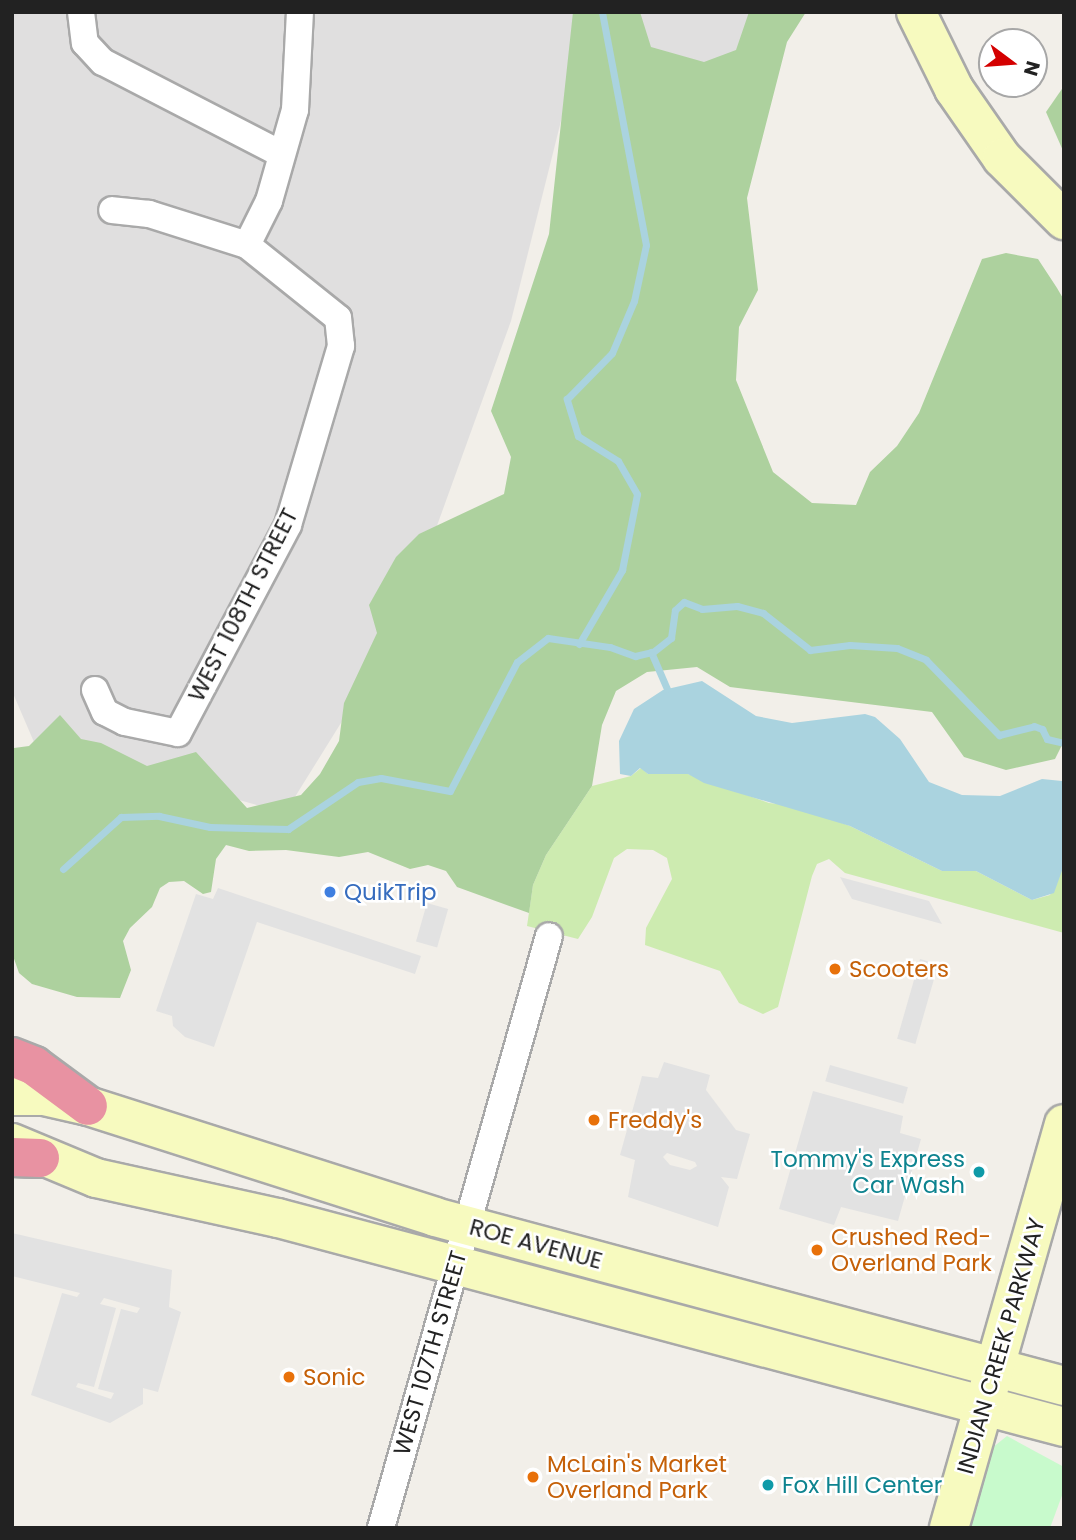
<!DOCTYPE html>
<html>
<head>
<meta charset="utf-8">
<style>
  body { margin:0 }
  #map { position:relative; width:1076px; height:1540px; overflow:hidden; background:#f2efe9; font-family:Poppins,sans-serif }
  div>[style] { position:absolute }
  .residential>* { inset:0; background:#e0dfdf }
  .grass>* { inset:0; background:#cdebb0 }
  .forest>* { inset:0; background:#add19e }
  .park>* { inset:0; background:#c8facc }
  .parking>* { inset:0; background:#e2e2e2; transform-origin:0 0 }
  .water>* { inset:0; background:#aad3df }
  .stream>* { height:7px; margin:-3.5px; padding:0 3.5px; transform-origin:3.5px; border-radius:3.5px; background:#aad3df }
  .roads { filter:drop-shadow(2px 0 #a9a9a9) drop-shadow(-2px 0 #a9a9a9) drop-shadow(0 2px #a9a9a9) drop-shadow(0 -2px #a9a9a9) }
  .street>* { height:26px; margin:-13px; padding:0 13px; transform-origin:13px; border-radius:13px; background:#fff }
  .secondary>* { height:38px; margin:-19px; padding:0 19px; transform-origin:19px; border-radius:19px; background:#f7fabf }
  .highway>* { height:38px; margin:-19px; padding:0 19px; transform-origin:19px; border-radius:19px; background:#e892a2 }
  .dots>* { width:19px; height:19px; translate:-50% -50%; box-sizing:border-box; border:4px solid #fff; border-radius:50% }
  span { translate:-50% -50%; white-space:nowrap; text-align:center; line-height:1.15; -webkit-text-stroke:5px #fff; paint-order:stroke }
  .street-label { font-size:23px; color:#222 }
  .shop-label { font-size:23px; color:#366cbe }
  .left { translate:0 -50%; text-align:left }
  .food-label { font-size:23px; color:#c56008 }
  .culture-label { font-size:23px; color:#0d838f }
  .right { translate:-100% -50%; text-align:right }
  .frame { position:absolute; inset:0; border:14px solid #222; pointer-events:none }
  .north { position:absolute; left:978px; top:28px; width:70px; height:70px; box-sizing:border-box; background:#fff; border:2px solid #a7a7a7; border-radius:50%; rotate:106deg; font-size:19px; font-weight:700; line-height:28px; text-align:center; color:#222 }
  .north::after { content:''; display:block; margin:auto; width:24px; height:32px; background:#d40000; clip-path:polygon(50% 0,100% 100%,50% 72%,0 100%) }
</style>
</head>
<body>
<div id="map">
  <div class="residential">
    <div style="clip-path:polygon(12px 12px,771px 12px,751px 83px,581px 41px,511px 321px,400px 628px,285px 813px,182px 784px,65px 814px,12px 691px)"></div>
  </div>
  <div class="grass">
    <div style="clip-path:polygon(641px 768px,648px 774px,688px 774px,769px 803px,796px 806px,850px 826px,942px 871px,976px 871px,1032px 900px,1050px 895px,1064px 865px,1064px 933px,845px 873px,829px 859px,817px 864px,812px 876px,778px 1007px,763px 1014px,739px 1003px,720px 971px,645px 945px,646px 928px,672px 879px,667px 858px,653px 850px,627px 849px,614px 858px,592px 917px,578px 939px,527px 926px,533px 885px,546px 855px,592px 786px,631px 776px)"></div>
  </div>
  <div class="forest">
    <div style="clip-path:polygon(573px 12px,640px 12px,651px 47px,704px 62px,736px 50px,749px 12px,806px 12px,787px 42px,747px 198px,758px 290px,739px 327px,736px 380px,773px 472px,812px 503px,856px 505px,870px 472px,897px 446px,919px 413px,982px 259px,1006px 253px,1038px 259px,1057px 288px,1064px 300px,1064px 741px,1055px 759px,1006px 770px,964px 757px,932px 712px,730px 687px,697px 667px,647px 672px,616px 691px,602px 725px,592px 786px,546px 855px,533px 885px,529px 913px,457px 887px,446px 871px,428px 865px,410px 869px,368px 852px,339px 857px,286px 850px,249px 851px,226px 845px,216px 859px,211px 892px,203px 894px,184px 881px,169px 882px,160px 888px,152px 907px,130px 928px,123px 941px,131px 970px,120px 998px,77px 997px,32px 984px,19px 973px,12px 953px,14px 748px,29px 746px,60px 715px,81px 739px,101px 743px,147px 766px,196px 752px,247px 808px,301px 795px,320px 774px,339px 741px,344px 703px,377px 633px,369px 605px,396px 557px,419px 534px,504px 494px,511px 457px,491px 411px,549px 234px)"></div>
    <div style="clip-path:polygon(1064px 86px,1064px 153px,1046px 112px)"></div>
  </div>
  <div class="park">
    <div style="clip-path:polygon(1007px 1436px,1064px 1467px,1064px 1490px,1050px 1528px,967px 1528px,987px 1452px)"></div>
  </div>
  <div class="parking">
    <div style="clip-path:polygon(840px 877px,929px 901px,942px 924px,852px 899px)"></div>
    <div style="clip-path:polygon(218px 888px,421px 956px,415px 974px,257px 922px,214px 1047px,185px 1037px,173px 1026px,172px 1016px,156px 1011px,196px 894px,213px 899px)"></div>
    <div style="left:427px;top:903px;width:22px;height:40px;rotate:16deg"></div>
    <div style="left:920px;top:959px;width:19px;height:83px;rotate:16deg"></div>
    <div style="clip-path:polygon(evenodd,664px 1062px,710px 1075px,706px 1090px,736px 1130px,750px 1134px,737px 1179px,721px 1177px,729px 1187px,718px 1227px,628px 1197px,635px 1160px,620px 1155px,642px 1076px,658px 1078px,664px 1062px,667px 1153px,695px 1162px,697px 1166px,690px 1170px,670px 1165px,663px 1157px,667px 1153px)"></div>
    <div style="left:830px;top:1065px;width:81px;height:17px;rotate:16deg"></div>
    <div style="clip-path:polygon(813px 1091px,903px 1116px,900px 1133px,921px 1139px,898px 1221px,841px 1207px,834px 1225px,779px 1209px)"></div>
    <div style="clip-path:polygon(evenodd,12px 1233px,172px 1270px,169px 1307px,181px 1312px,158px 1392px,143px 1388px,143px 1404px,110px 1423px,31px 1395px,62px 1293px,77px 1297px,80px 1293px,12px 1276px,12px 1233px,104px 1298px,140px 1308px,137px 1313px,121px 1309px,98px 1389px,114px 1393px,111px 1399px,76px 1387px,78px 1383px,94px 1387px,116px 1308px,100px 1304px,104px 1298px)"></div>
  </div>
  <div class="water">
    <div style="clip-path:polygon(702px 681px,756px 716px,792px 723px,865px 714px,875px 717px,900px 739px,929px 782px,962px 795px,1000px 796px,1042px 779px,1062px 781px,1064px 865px,1054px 893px,1032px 900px,976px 871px,942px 871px,850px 826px,704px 783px,688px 774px,648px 774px,640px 768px,631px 776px,620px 774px,619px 741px,634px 709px,663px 690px)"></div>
  </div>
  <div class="stream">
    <div style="left:579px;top:644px;width:86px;rotate:-59.8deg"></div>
    <div style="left:622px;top:570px;width:77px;rotate:-78.8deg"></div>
    <div style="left:637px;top:494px;width:38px;rotate:-120deg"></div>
    <div style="left:618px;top:461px;width:47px;rotate:-148deg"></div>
    <div style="left:578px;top:436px;width:39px;rotate:-107deg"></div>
    <div style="left:567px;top:399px;width:64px;rotate:-45.6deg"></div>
    <div style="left:612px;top:353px;width:56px;rotate:-67.1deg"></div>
    <div style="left:634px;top:301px;width:57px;rotate:-77.9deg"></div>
    <div style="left:646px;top:245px;width:237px;rotate:-100.7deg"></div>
    <div style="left:651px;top:652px;width:40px;rotate:66.6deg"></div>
    <div style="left:63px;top:869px;width:78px;rotate:-41.9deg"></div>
    <div style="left:121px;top:817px;width:38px;rotate:-2deg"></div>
    <div style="left:159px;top:816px;width:52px;rotate:12.2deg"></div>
    <div style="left:210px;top:827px;width:78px;rotate:1.5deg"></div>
    <div style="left:288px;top:829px;width:84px;rotate:-33.9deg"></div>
    <div style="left:358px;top:782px;width:23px;rotate:-10deg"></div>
    <div style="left:381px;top:778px;width:70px;rotate:10.7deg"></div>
    <div style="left:450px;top:791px;width:145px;rotate:-62.6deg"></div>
    <div style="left:517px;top:662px;width:39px;rotate:-38deg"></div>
    <div style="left:548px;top:638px;width:63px;rotate:8.3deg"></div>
    <div style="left:610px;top:647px;width:27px;rotate:20deg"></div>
    <div style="left:635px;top:656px;width:18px;rotate:-13deg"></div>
    <div style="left:653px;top:652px;width:23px;rotate:-38deg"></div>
    <div style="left:671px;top:638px;width:28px;rotate:-82deg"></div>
    <div style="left:675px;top:610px;width:12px;rotate:-42deg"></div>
    <div style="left:684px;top:602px;width:19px;rotate:21deg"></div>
    <div style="left:702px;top:609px;width:35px;rotate:-5deg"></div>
    <div style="left:737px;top:606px;width:27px;rotate:15deg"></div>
    <div style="left:763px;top:613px;width:60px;rotate:38.2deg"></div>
    <div style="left:810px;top:650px;width:40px;rotate:-7.1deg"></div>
    <div style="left:850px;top:645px;width:47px;rotate:3.7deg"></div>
    <div style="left:897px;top:648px;width:31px;rotate:22deg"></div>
    <div style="left:926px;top:660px;width:105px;rotate:45.8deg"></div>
    <div style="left:999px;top:735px;width:36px;rotate:-14deg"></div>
    <div style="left:1034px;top:726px;width:9px;rotate:21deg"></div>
    <div style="left:1042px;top:729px;width:11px;rotate:63deg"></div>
    <div style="left:1047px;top:739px;width:17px;rotate:13deg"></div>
  </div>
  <div class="roads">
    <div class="street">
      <div style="left:81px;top:12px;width:31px;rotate:83deg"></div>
      <div style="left:85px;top:43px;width:26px;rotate:47deg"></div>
      <div style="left:103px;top:62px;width:200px;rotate:27.3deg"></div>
      <div style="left:247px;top:245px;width:49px;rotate:-63.4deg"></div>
      <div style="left:269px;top:201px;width:95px;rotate:-74.1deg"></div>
      <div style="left:295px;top:110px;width:98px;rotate:-87.1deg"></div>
      <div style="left:95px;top:690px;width:24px;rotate:66deg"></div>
      <div style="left:105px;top:712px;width:22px;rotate:27deg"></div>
      <div style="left:125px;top:722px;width:54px;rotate:11.7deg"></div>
      <div style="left:178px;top:733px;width:235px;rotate:-62.1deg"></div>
      <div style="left:288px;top:525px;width:187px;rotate:-73.5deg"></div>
      <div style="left:341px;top:346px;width:28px;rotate:-96deg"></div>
      <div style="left:338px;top:318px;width:117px;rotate:-141.3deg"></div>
      <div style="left:247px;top:245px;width:103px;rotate:-162.4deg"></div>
      <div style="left:149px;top:214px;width:37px;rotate:-174deg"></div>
      <div style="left:381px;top:1528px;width:615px;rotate:-74.16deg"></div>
    </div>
    <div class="secondary">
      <div style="left:916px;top:12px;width:86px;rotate:63.7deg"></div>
      <div style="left:954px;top:89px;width:84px;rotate:55.2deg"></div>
      <div style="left:1002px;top:158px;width:88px;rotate:45deg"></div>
      <div style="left:12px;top:1096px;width:32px"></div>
      <div style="left:44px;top:1096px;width:45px;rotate:12.8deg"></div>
      <div style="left:88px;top:1106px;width:364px;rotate:17.7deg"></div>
      <div style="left:435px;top:1217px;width:651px;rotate:15.04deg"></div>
      <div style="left:12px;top:1143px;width:91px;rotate:22.6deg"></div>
      <div style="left:96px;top:1178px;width:186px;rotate:12.4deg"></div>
      <div style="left:278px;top:1218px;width:813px;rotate:14.89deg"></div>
      <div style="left:949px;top:1528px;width:420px;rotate:-74.1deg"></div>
    </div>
    <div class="highway">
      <div style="left:12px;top:1057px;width:24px;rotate:22deg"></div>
      <div style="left:34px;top:1066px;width:67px;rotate:36.5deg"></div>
      <div style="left:12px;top:1157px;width:28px;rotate:2deg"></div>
    </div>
  </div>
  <div class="dots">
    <div style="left:330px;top:892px;background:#3f7fe0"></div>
    <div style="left:835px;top:969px;background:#e8710a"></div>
    <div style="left:594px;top:1120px;background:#e8710a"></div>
    <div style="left:979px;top:1172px;background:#0f9aa8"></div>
    <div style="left:817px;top:1250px;background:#e8710a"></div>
    <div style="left:289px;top:1377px;background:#e8710a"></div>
    <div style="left:533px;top:1477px;background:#e8710a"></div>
    <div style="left:768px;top:1485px;background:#0f9aa8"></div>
  </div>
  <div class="street-label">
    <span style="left:243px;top:605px;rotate:-63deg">WEST 108TH STREET</span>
    <span style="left:536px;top:1244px;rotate:15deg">ROE AVENUE</span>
    <span style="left:1001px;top:1346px;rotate:-74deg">INDIAN CREEK PARKWAY</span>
    <span style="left:430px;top:1353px;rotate:-74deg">WEST 107TH STREET</span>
  </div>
  <div class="shop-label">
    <span class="left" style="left:344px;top:892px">QuikTrip</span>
  </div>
  <div class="food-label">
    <span class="left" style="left:849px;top:969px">Scooters</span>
    <span class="left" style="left:608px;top:1120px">Freddy's</span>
    <span class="left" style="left:831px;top:1250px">Crushed Red-<br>Overland Park</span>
    <span class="left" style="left:303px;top:1377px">Sonic</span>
    <span class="left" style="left:547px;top:1477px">McLain's Market<br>Overland Park</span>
  </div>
  <div class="culture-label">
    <span class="right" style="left:965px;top:1172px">Tommy's Express<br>Car Wash</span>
    <span class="left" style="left:782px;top:1485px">Fox Hill Center</span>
  </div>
  <div class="frame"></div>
  <div class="north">N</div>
</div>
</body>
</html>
